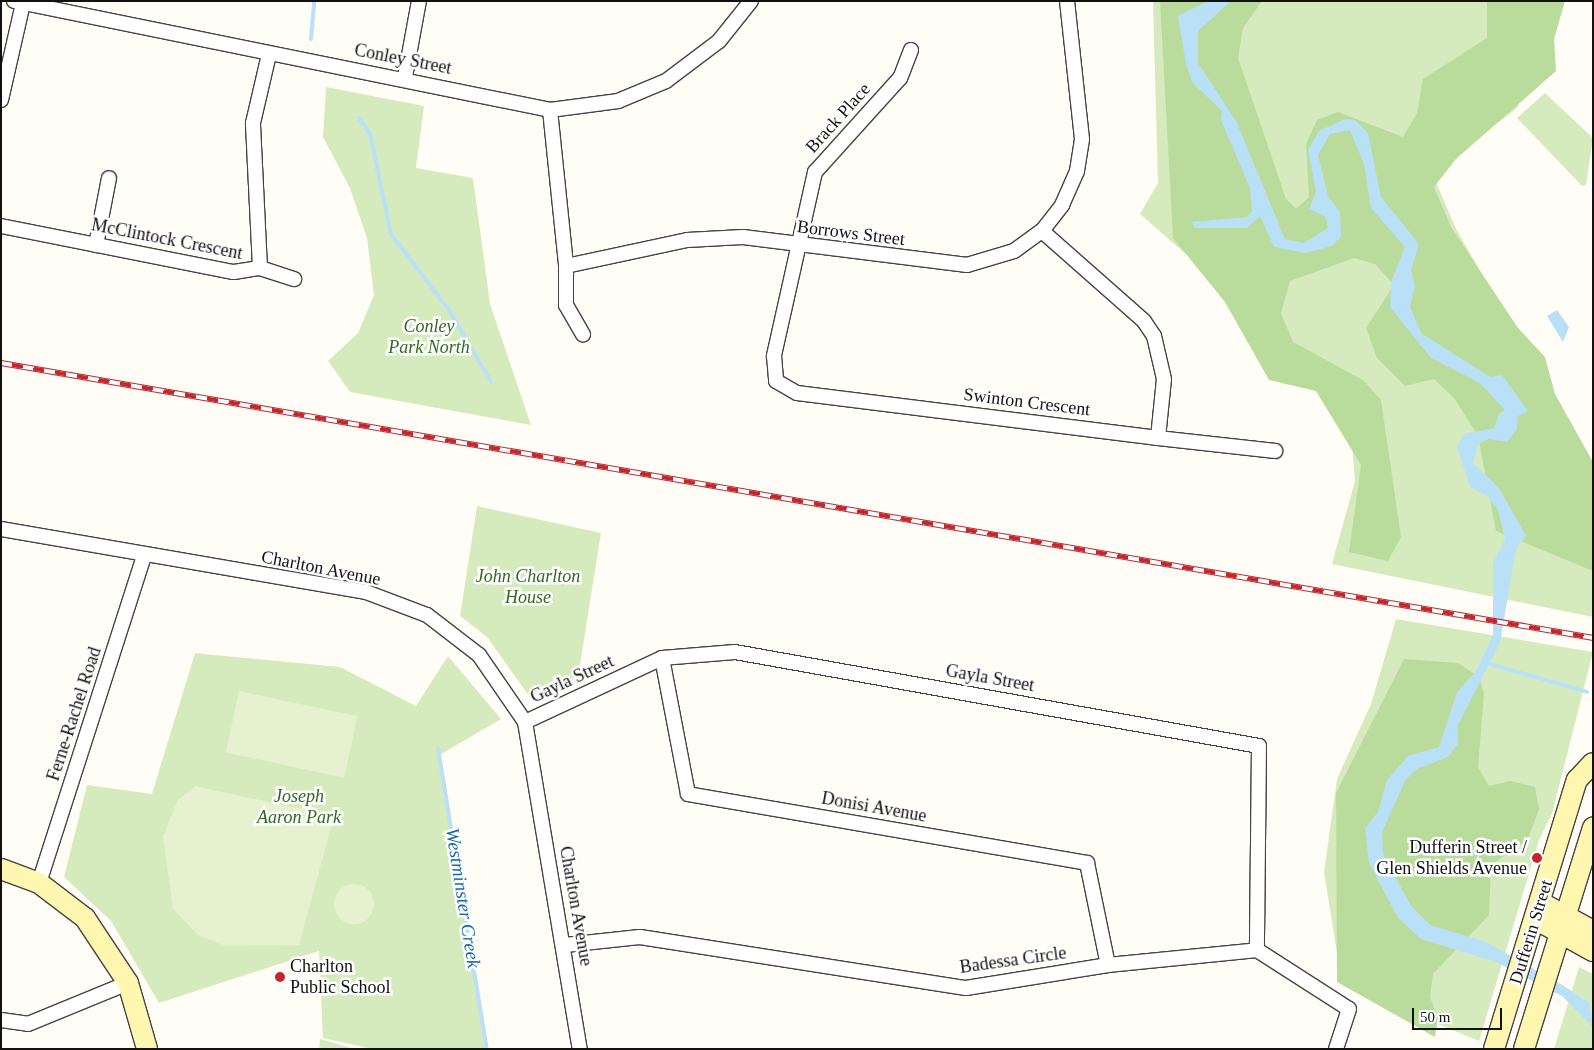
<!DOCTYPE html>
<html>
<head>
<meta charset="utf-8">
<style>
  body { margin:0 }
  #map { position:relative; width:1594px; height:1050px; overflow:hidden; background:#fffdf5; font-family:Georgia,serif }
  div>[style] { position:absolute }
  .green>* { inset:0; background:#d5ebbd }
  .forest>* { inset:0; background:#b9dc9c }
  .pitch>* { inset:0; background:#e6f2cf; transform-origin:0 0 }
  .round { border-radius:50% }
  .water>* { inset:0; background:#b9e0f7 }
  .stream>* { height:4px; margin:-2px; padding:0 2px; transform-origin:2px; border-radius:2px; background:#b9e0f7 }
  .roads { filter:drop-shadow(1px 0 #444) drop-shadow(-1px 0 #444) drop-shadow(0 1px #444) drop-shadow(0 -1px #444) }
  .street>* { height:14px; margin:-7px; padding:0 7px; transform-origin:7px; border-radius:7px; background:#fff }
  .secondary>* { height:20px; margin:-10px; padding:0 10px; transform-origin:10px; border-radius:10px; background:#fff6b0 }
  .rail>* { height:5.5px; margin-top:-2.75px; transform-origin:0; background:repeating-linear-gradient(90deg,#fff 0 11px,#c4262e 0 22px); box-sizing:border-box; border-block:1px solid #c4262e }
  .dots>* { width:14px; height:14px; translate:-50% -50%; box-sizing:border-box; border:2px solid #fff; border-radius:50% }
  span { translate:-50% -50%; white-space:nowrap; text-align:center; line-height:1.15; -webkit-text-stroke:5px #fff; paint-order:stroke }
  .street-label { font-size:18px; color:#111 }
  .park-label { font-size:18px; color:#2f6b1f; font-style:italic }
  .poi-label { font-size:18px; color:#111 }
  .right { translate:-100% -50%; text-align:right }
  .left { translate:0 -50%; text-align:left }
  .water-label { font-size:19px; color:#1768a6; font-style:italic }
  .frame { position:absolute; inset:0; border:2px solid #111; pointer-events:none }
  .scale { position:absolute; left:1412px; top:1008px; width:90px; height:22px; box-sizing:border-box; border:2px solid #111; border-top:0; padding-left:6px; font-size:15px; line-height:18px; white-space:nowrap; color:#111; -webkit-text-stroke:4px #fff; paint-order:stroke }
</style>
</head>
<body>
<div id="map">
  <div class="green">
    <div style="clip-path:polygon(1153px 1px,1555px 1px,1539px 60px,1517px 108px,1454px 157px,1435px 180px,1456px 229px,1593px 466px,1593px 617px,1332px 564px,1355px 481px,1350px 420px,1221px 285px,1140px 214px,1158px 183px)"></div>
    <div style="clip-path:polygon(326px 87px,424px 106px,416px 168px,473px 178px,490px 304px,531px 425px,350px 392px,328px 361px,358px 333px,374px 295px,367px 238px,350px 188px,323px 137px)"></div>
    <div style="clip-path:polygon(1545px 93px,1593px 138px,1586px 185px,1582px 186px,1517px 118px)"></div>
    <div style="clip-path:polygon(477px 506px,601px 533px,578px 677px,532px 700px,487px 637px,460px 616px)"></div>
    <div style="clip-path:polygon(1396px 619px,1593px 652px,1552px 814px,1539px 840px,1479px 1041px,1342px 984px,1324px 872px,1337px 779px,1371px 704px)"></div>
    <div style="clip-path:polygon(195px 653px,340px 667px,416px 706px,448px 656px,501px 719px,438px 756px,486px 1049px,372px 1049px,323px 1038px,319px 951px,159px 1003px,111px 921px,64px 877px,87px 785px,152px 794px)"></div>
    <div style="clip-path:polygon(1579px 967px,1593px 974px,1593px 1049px,1554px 1049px)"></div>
    <div style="clip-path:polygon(320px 1039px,355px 1049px,319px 1049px)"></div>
  </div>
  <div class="forest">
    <div style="clip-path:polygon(1160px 1px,1262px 1px,1243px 28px,1238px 58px,1286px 199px,1296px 209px,1309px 197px,1306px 144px,1317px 120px,1338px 112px,1403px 137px,1417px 113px,1423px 79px,1487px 38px,1487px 1px,1565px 1px,1554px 39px,1556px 71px,1456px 159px,1434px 187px,1451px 227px,1518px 328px,1545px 357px,1555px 394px,1593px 462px,1593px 571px,1496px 531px,1478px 436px,1454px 398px,1434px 379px,1405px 386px,1377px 358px,1366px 328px,1394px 285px,1375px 264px,1354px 258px,1290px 281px,1281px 313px,1293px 342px,1363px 380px,1381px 400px,1401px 537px,1388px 561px,1349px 552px,1361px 465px,1316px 391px,1269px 380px,1225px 302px,1173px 238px)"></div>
    <div style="clip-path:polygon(1404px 659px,1458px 663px,1479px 677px,1484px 693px,1478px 767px,1489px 786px,1510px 781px,1535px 787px,1539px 809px,1528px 839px,1491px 865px,1489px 915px,1433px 974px,1430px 997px,1438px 1018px,1435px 1037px,1337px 982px,1336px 793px)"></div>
  </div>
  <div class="pitch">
    <div style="left:239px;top:691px;width:121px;height:63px;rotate:12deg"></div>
    <div style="clip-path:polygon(195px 786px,334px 816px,299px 945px,226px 946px,198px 935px,173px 909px,163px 836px,178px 800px)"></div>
    <div class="round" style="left:334px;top:884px;width:40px;height:40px"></div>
  </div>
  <div class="water">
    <div style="clip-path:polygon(1208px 1px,1231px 1px,1198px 31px,1198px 63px,1236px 121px,1285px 239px,1304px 243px,1328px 228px,1325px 216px,1309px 209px,1316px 192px,1308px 150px,1319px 131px,1345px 119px,1355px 120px,1368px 133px,1381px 197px,1419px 244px,1411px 270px,1415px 286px,1410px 307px,1421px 333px,1490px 377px,1502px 375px,1528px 411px,1518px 416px,1517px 429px,1507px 442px,1489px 439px,1478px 444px,1473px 463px,1499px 488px,1526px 536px,1516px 548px,1500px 643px,1458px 725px,1458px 744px,1448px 757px,1419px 768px,1406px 779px,1382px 832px,1383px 854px,1411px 906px,1430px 925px,1486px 942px,1564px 986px,1589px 1003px,1593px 1027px,1562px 996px,1496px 962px,1421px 939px,1398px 918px,1369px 863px,1365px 828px,1378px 812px,1387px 780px,1408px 756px,1439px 747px,1457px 692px,1476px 671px,1493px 635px,1493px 563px,1505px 539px,1498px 510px,1487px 496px,1470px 487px,1457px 446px,1464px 434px,1494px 428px,1499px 414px,1505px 410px,1480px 383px,1431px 358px,1390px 307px,1391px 282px,1405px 247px,1371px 208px,1364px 164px,1350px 130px,1330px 134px,1318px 155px,1328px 196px,1340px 212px,1341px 236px,1332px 246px,1305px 253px,1274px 247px,1260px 216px,1247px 228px,1195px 228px,1192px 222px,1247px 217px,1252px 211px,1250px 188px,1221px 120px,1222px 111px,1192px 82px,1186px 64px,1178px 16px)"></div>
    <div style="clip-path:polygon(1557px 310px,1569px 327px,1563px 342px,1547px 316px)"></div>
  </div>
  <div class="stream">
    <div style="left:311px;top:39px;width:38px;rotate:-85deg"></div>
    <div style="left:359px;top:118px;width:19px;rotate:55deg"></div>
    <div style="left:370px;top:134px;width:102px;rotate:78.1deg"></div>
    <div style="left:391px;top:234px;width:96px;rotate:52.7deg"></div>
    <div style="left:449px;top:310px;width:83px;rotate:59.7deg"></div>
    <div style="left:1486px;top:663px;width:105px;rotate:16deg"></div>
    <div style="left:438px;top:748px;width:305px;rotate:80.8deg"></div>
  </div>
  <div class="roads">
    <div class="street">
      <div style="left:14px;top:1px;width:547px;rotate:11.49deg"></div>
      <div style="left:550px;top:110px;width:69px;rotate:-7.5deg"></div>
      <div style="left:618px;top:101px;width:52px;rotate:-22.6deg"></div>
      <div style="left:666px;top:81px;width:66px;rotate:-37deg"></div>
      <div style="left:719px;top:41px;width:51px;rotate:-51.3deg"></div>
      <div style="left:911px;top:50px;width:30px;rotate:111deg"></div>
      <div style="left:900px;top:78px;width:127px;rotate:132.1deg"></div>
      <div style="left:815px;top:172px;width:189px;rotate:102.6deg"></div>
      <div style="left:774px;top:356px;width:25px;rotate:85deg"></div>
      <div style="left:776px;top:381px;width:24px;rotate:30deg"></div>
      <div style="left:797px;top:393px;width:364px;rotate:7.1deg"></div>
      <div style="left:1158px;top:438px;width:59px;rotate:-84.2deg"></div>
      <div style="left:1164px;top:379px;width:44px;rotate:-103.1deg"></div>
      <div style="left:1154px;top:336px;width:18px;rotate:-124deg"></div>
      <div style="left:1144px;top:321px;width:136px;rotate:-138.6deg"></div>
      <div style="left:405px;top:77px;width:77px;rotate:-79.6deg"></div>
      <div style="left:1px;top:100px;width:99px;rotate:-77.2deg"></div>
      <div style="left:550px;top:110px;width:157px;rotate:84.1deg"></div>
      <div style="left:566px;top:266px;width:124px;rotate:-12.1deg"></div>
      <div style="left:687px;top:240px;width:56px;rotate:-3.1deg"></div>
      <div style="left:743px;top:237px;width:226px;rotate:7.1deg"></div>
      <div style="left:967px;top:265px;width:49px;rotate:-16.6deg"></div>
      <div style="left:1014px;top:251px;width:34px;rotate:-36deg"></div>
      <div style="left:1042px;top:231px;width:33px;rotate:-52deg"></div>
      <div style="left:1062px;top:205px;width:37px;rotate:-66deg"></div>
      <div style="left:1077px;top:171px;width:32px;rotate:-81deg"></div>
      <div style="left:1082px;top:139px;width:139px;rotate:-96.2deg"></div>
      <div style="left:1px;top:226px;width:237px;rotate:11.2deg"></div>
      <div style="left:234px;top:272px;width:26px;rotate:-9deg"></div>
      <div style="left:260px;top:268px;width:145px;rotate:-92.8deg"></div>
      <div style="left:253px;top:123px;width:71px;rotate:-76.9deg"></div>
      <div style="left:96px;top:245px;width:68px;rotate:-79deg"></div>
      <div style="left:566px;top:266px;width:39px;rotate:90deg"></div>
      <div style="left:566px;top:305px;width:34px;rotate:60deg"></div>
      <div style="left:260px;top:268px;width:36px;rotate:18deg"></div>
      <div style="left:1158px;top:438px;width:118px;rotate:6.3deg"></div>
      <div style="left:1px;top:529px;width:370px;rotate:9.8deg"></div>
      <div style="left:366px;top:592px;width:65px;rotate:20.7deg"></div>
      <div style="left:427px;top:615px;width:66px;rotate:37.6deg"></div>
      <div style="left:479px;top:655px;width:81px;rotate:55.5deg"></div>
      <div style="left:525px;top:722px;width:332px;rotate:80.5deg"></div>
      <div style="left:662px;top:658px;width:138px;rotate:79.2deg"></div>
      <div style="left:688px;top:794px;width:405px;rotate:9.8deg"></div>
      <div style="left:1087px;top:863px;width:104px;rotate:78.4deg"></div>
      <div style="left:525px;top:722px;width:151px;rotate:-25deg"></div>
      <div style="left:662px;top:658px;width:73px;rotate:-4.7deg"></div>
      <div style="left:735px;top:652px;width:532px;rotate:10.17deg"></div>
      <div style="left:1259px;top:746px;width:204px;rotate:90.6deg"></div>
      <div style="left:39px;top:883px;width:343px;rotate:-72.2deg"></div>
      <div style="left:565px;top:945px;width:75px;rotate:-6.1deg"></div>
      <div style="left:640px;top:937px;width:330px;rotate:8.9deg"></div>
      <div style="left:966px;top:988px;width:144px;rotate:-9.2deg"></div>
      <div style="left:1108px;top:965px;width:150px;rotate:-5.7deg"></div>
      <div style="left:1257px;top:950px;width:109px;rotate:32.7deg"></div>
      <div style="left:1349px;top:1009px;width:42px;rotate:108deg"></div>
      <div style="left:1px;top:1020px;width:27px;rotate:8deg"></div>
      <div style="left:28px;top:1024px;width:108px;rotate:-22.3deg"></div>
    </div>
    <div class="secondary">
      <div style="left:1px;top:869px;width:40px;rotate:20.2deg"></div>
      <div style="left:39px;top:883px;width:58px;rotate:37.3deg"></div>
      <div style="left:85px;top:918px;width:78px;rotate:56.5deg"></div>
      <div style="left:128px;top:983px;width:69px;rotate:73.9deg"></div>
      <div style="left:1540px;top:902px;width:60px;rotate:28.7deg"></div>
      <div style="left:1535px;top:919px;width:66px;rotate:28.9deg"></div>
      <div style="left:1494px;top:1049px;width:282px;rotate:-72.9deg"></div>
      <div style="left:1577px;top:780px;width:23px;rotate:-47deg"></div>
      <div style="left:1524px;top:1049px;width:232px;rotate:-72.7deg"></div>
    </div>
  </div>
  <div class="rail">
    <div style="left:1px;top:363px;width:1616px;rotate:9.8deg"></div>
  </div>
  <div class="dots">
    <div style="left:1537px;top:858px;background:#c4262e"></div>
    <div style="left:280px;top:977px;background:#c4262e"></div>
  </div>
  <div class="street-label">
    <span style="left:403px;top:59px;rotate:11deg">Conley Street</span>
    <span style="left:838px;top:118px;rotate:-48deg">Brack Place</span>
    <span style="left:851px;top:233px;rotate:7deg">Borrows Street</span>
    <span style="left:167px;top:239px;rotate:11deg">McClintock Crescent</span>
    <span style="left:1027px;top:402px;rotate:7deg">Swinton Crescent</span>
    <span style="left:321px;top:568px;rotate:11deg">Charlton Avenue</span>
    <span style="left:990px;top:678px;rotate:10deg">Gayla Street</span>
    <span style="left:572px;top:679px;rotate:-25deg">Gayla Street</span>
    <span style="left:74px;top:714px;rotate:-72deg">Ferne-Rachel Road</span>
    <span style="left:874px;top:807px;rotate:10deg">Donisi Avenue</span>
    <span style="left:576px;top:906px;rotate:80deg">Charlton Avenue</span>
    <span style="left:1531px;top:932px;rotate:-73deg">Dufferin Street</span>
    <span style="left:1013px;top:960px;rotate:-8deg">Badessa Circle</span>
  </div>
  <div class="park-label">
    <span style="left:429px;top:337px">Conley<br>Park North</span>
    <span style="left:528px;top:587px">John Charlton<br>House</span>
    <span style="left:299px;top:807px">Joseph<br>Aaron Park</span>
  </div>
  <div class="poi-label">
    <span class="right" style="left:1527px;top:858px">Dufferin Street /<br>Glen Shields Avenue</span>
    <span class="left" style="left:290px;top:977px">Charlton<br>Public School</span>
  </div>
  <div class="water-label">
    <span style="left:463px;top:898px;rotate:81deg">Westminster Creek</span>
  </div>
  <div class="frame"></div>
  <div class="scale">50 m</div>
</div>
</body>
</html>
